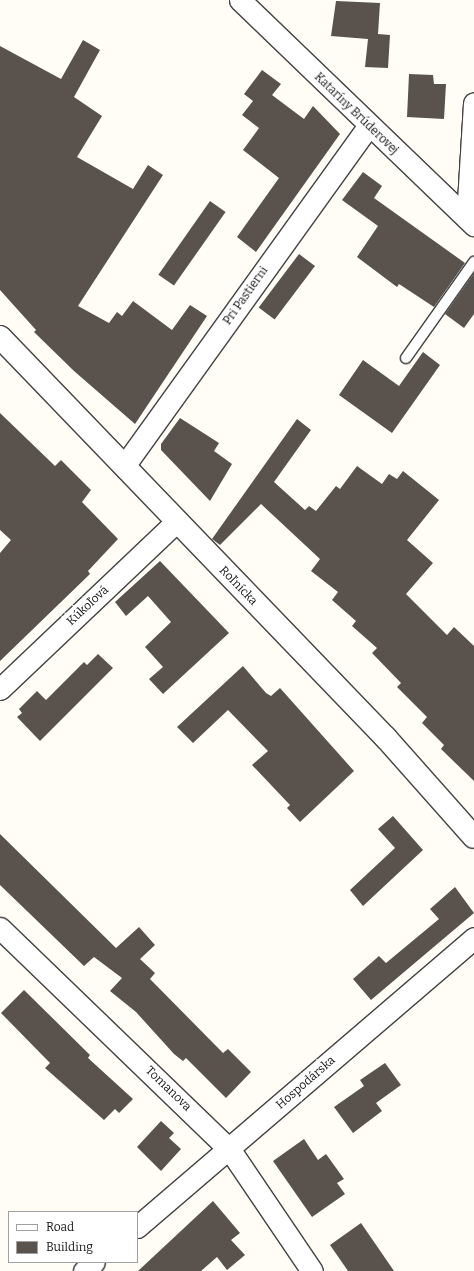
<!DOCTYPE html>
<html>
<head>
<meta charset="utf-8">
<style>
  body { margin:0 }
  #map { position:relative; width:474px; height:1271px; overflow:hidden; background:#fffdf5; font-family:Bitter,serif }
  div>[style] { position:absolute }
  .building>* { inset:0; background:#5a524d; transform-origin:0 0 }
  .roads { filter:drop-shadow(1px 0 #444) drop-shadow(-1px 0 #444) drop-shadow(0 1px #444) drop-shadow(0 -1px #444) }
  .service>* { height:10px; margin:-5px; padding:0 5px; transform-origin:5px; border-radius:5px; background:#fff }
  .minor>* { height:21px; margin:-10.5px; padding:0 10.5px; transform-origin:10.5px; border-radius:10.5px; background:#fff }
  .tertiary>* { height:22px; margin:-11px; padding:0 11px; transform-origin:11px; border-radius:11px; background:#fff }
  span { translate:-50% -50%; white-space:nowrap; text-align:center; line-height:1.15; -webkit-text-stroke:4px #fff; paint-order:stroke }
  .street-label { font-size:12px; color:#111 }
  .legend { position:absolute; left:8px; top:1211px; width:130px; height:52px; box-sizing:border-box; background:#fff; border:1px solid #a0a0a0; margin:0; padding:5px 7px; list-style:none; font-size:12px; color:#111 }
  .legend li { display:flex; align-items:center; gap:8px; height:20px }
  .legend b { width:20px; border:1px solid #a0a0a0 }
</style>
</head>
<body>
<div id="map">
  <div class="building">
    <div style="clip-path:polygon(336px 1px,380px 3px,378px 34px,390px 35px,388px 68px,365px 67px,368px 39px,331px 36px)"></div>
    <div style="clip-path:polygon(83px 40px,100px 50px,74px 97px,102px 116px,77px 157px,133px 189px,148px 165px,163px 175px,78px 306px,109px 323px,117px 312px,122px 316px,133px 301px,172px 330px,190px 305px,207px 316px,135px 424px,74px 371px,34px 332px,36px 330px,0 290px,0 46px,61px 79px)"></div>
    <div style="clip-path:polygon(262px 70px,281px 84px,272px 95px,304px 119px,313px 106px,340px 134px,256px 252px,237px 237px,279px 178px,243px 150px,259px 128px,242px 115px,253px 101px,244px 94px)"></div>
    <div style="clip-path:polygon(409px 74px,433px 75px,434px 84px,446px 84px,444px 119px,407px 117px)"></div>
    <div style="clip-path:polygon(363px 172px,382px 186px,374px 198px,465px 263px,434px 307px,399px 284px,397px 287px,357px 257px,378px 226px,342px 200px)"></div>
    <div style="left:210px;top:201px;width:19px;height:90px;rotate:35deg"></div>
    <div style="left:299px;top:254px;width:20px;height:67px;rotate:37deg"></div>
    <div style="clip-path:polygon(474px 273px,474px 314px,464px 328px,445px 314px)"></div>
    <div style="clip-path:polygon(423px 352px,440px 365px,392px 433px,339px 395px,363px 360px,399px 386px)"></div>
    <div style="clip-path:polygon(0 413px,55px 466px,61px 460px,91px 490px,82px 502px,118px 539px,88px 571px,90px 574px,0 661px,0 553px,11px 540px,0 530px)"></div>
    <div style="clip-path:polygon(180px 418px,219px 443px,214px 451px,232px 464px,210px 501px,161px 450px,161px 444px)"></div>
    <div style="clip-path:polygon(297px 419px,311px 430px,274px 482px,305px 510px,309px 506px,316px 511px,336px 486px,340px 489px,357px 466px,382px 484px,389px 474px,397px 479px,403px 471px,439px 500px,407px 540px,433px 563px,406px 594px,447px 635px,454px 627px,474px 646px,474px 781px,441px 749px,444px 745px,422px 723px,427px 717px,397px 687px,401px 683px,372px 653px,377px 648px,352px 626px,356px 621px,332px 600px,338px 592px,311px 571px,320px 559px,261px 504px,220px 545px,212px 539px)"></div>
    <div style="clip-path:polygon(160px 561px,229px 633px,163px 694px,149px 679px,163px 667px,145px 647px,171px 622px,148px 596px,126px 616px,115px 602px)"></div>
    <div style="clip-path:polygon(98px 654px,113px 668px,40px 741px,17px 717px,22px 713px,19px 709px,37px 691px,46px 700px,84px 662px,87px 665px)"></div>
    <div style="clip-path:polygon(243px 666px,266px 693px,271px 696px,280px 688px,354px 771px,300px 822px,287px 808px,290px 805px,252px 765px,268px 751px,228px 710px,193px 743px,177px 727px)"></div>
    <div style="clip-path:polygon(393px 816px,423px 850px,363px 906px,350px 890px,395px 848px,378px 829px)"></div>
    <div style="clip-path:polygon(0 834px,116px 948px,139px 927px,155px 945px,140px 959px,155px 973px,150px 979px,223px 1053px,228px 1049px,251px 1072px,226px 1098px,186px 1058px,183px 1061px,174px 1054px,136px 1012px,110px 991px,122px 978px,94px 957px,84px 966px,0 885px)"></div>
    <div style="clip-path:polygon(455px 887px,474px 913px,371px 1000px,353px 979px,379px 956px,386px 963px,439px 919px,430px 909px)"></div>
    <div style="clip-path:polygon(24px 990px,90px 1055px,88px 1058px,133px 1099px,119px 1113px,115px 1109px,104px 1120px,45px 1068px,50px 1063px,1px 1013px)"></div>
    <div style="clip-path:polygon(385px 1063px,401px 1085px,376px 1103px,382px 1111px,353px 1133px,334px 1107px,364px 1086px,360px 1080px)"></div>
    <div style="clip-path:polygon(161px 1121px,174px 1133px,169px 1138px,181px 1149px,161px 1171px,137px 1147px)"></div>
    <div style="clip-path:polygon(304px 1139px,318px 1160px,326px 1154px,344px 1179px,337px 1183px,345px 1194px,312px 1217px,273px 1161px)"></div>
    <div style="clip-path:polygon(213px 1201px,240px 1233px,231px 1240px,245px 1255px,227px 1270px,217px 1257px,201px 1271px,138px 1271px)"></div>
    <div style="clip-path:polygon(361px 1223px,394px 1271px,348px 1271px,330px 1245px)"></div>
  </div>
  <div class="roads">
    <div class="service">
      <div style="left:406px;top:358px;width:118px;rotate:-54.7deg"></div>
    </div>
    <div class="minor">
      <div style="left:240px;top:0;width:325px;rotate:43.9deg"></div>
      <div style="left:467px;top:218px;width:115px;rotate:-86.5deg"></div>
      <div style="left:124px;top:466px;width:418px;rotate:-54.3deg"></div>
      <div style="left:0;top:689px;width:243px;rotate:-43.5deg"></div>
      <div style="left:0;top:928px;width:320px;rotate:44deg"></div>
      <div style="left:230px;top:1150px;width:146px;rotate:55.9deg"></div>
      <div style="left:137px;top:1227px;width:444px;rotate:-40.6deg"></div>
      <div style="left:84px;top:1271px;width:13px;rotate:-42deg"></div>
    </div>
    <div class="tertiary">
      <div style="left:0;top:337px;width:557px;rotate:46.09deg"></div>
      <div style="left:386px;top:738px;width:132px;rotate:48.4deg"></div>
    </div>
  </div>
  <div class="street-label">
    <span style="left:356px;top:114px;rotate:44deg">Kataríny Brúderovej</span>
    <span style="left:246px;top:296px;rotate:-55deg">Pri Pastierni</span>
    <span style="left:238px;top:586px;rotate:46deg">Roľnícka</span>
    <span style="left:88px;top:606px;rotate:-43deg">Kúkoľová</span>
    <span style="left:306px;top:1083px;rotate:-41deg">Hospodárska</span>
    <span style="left:168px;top:1089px;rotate:44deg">Tomanova</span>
  </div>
  <ul class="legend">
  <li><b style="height:5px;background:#fff"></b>Road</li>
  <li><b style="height:11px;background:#5a524d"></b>Building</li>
  </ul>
</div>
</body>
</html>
